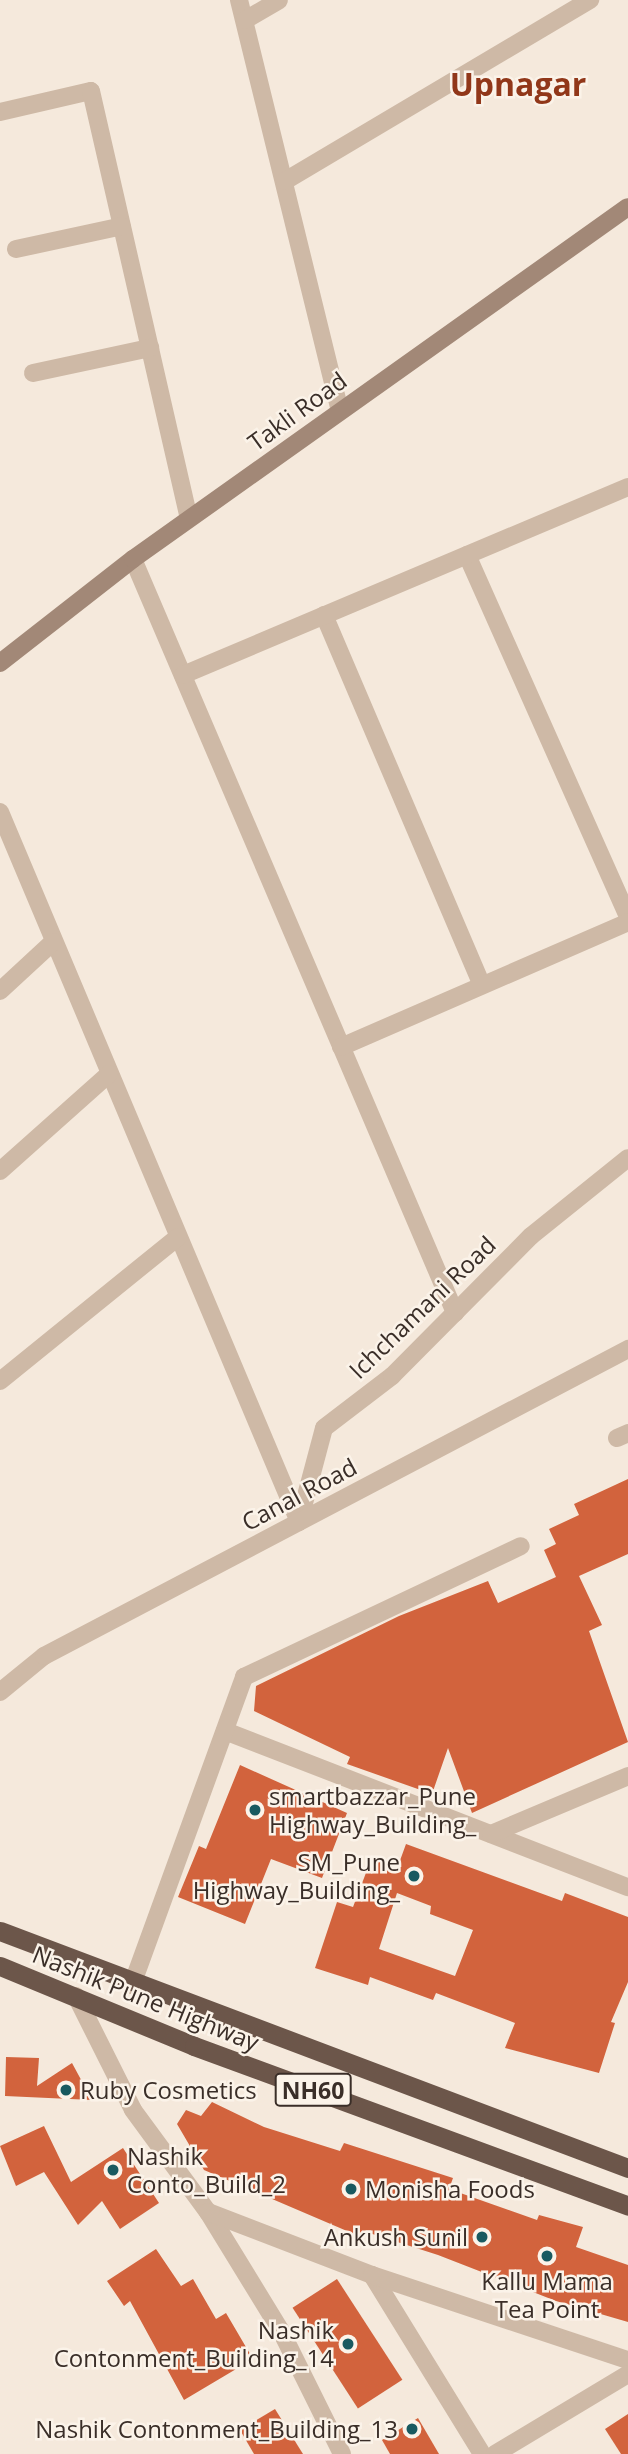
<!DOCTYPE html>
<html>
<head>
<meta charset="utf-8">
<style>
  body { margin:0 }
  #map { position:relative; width:628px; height:2454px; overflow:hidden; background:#f5e9dc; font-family:"Open Sans",sans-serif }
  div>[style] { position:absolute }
  .building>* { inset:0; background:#d2633d; transform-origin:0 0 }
  .minor>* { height:18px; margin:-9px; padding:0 9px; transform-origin:9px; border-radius:9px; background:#ceb9a6 }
  .tertiary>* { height:18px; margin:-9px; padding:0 9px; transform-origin:9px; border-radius:9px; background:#ceb9a6 }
  .secondary>* { height:18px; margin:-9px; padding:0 9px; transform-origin:9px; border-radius:9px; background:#a28877 }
  .trunk>* { height:19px; margin:-9.5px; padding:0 9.5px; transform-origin:9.5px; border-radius:9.5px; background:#6c564a }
  .dots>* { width:19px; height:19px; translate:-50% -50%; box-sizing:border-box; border:4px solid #fbf3e9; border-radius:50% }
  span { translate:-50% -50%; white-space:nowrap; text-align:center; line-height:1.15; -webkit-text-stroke:5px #fbf3e9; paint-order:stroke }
  .shield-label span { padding:2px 5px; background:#fbf3e9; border:2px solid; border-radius:5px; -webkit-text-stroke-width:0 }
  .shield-label { font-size:23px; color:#3a2e28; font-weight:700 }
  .street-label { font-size:24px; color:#3a2e28 }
  .poi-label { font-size:24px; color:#3a2e28 }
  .left { translate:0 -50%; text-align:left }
  .right { translate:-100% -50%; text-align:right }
  .district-label { font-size:32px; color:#913719; font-weight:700 }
</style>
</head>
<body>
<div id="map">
  <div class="building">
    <div style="clip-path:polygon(628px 1479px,628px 1554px,579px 1576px,602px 1625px,589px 1631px,628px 1742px,472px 1813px,448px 1748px,432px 1794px,347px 1764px,350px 1757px,254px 1711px,256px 1686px,399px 1616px,488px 1581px,498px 1603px,556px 1577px,544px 1550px,556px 1544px,549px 1529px,579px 1515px,574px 1504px)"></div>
    <div style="clip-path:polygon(240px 1765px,347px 1813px,322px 1878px,271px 1859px,245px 1924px,178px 1897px,199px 1846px,206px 1849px)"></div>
    <div style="clip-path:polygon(evenodd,406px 1844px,562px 1901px,565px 1893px,628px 1917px,628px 1982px,611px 2022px,615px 2023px,599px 2073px,505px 2048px,515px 2023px,436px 1993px,433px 2000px,370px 1977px,368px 1985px,315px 1968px,337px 1902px,353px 1907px,372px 1857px,398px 1866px,406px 1844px,397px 1893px,431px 1906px,430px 1914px,473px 1930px,455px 1976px,379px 1949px,397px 1893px)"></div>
    <div style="clip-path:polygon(6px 2057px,39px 2058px,37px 2086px,72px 2063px,92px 2100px,5px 2096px)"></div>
    <div style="clip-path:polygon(212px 2102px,264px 2127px,340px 2151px,344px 2143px,453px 2178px,449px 2189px,537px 2220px,539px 2215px,583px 2227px,576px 2247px,628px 2265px,628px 2322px,556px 2301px,438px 2255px,363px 2231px,361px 2237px,204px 2170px,177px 2124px,186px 2110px,201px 2116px)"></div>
    <div style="clip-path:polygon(44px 2126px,71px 2182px,123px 2148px,159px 2203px,120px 2229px,102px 2201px,78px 2225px,44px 2172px,16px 2186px,0 2146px)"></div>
    <div style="clip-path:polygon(156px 2249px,181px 2286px,193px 2279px,216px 2319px,226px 2313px,253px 2359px,184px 2400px,130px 2301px,124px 2306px,107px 2281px)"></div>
    <div style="left:337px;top:2279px;width:120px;height:53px;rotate:57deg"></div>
    <div style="clip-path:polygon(275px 2409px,303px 2454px,254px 2454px,240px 2430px)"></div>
    <div style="clip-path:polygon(628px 2414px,628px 2454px,621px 2454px,605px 2429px)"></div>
    <div style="clip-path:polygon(418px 2418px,439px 2454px,390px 2454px,382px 2440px)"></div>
  </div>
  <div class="minor">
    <div style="left:239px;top:0;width:422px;rotate:76.2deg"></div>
    <div style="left:245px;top:20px;width:39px;rotate:-30deg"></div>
    <div style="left:0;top:112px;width:93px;rotate:-13deg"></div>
    <div style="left:91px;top:91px;width:438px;rotate:77.1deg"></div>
    <div style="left:285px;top:181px;width:355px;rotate:-30.7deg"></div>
    <div style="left:16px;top:249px;width:108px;rotate:-12.2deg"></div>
    <div style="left:33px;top:373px;width:120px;rotate:-12.1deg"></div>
    <div style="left:467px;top:555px;width:395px;rotate:66deg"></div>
    <div style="left:133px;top:559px;width:820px;rotate:66.87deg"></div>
    <div style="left:324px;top:615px;width:402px;rotate:66.9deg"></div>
    <div style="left:183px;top:675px;width:483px;rotate:-22.9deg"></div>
    <div style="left:0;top:812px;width:770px;rotate:67.16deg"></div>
    <div style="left:0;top:991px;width:72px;rotate:-42.8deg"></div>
    <div style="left:341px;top:1047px;width:313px;rotate:-23.5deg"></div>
    <div style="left:0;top:1171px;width:146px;rotate:-41.7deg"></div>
    <div style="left:0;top:1381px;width:229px;rotate:-39deg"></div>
    <div style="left:617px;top:1438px;width:12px;rotate:-24deg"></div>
    <div style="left:299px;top:1522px;width:97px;rotate:-75.1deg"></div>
    <div style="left:324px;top:1428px;width:86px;rotate:-37.4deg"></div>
    <div style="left:392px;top:1376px;width:197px;rotate:-45.2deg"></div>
    <div style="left:531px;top:1236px;width:124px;rotate:-38.8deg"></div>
    <div style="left:225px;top:1731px;width:432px;rotate:21.2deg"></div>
    <div style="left:491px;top:1834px;width:149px;rotate:-22.9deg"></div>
    <div style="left:132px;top:1985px;width:328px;rotate:-70deg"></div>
    <div style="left:244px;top:1677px;width:306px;rotate:-25.3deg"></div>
    <div style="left:76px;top:1996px;width:127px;rotate:63.4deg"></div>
    <div style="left:133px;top:2110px;width:127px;rotate:53.7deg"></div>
    <div style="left:208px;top:2212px;width:140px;rotate:58.5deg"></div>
    <div style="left:281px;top:2331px;width:137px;rotate:63.6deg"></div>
    <div style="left:208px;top:2212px;width:176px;rotate:21deg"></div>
    <div style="left:372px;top:2275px;width:210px;rotate:58.4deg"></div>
    <div style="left:372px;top:2275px;width:270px;rotate:18.4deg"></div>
    <div style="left:495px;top:2454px;width:155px;rotate:-31deg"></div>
  </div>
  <div class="tertiary">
    <div style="left:0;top:1692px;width:57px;rotate:-39.3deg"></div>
    <div style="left:44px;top:1656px;width:660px;rotate:-27.73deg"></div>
  </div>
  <div class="secondary">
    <div style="left:0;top:663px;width:169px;rotate:-38deg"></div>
    <div style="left:133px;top:559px;width:607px;rotate:-35.42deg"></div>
  </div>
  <div class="trunk">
    <div style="left:0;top:1931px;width:671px;rotate:20.68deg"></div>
    <div style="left:0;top:1966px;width:210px;rotate:22.4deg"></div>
    <div style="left:194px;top:2046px;width:463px;rotate:20.2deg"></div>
  </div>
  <div class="dots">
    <div style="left:255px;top:1810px;background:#195a60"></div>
    <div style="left:414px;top:1876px;background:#195a60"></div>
    <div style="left:66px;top:2090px;background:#195a60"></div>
    <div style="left:113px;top:2170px;background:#195a60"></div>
    <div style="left:351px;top:2189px;background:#195a60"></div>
    <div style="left:482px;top:2237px;background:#195a60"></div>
    <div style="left:547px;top:2256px;background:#195a60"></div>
    <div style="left:348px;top:2344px;background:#195a60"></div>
    <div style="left:412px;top:2429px;background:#195a60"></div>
  </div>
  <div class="shield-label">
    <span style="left:313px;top:2090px">NH60</span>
  </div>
  <div class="street-label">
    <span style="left:297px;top:411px;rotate:-36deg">Takli Road</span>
    <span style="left:422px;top:1307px;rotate:-44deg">Ichchamani Road</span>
    <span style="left:299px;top:1494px;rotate:-28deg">Canal Road</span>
    <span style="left:146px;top:1998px;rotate:22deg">Nashik Pune Highway</span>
  </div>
  <div class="poi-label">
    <span class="left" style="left:269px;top:1810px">smartbazzar_Pune<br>Highway_Building_</span>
    <span class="right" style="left:400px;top:1876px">SM_Pune<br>Highway_Building_</span>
    <span class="left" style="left:80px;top:2090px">Ruby Cosmetics</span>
    <span class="left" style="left:127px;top:2170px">Nashik<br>Conto_Build_2</span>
    <span class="left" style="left:365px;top:2189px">Monisha Foods</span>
    <span class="right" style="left:468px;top:2237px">Ankush Sunil</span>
    <span style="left:547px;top:2295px">Kallu Mama<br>Tea Point</span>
    <span class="right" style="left:334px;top:2344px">Nashik<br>Contonment_Building_14</span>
    <span class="right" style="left:398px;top:2429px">Nashik Contonment_Building_13</span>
  </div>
  <div class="district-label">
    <span style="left:518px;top:84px">Upnagar</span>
  </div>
</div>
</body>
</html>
